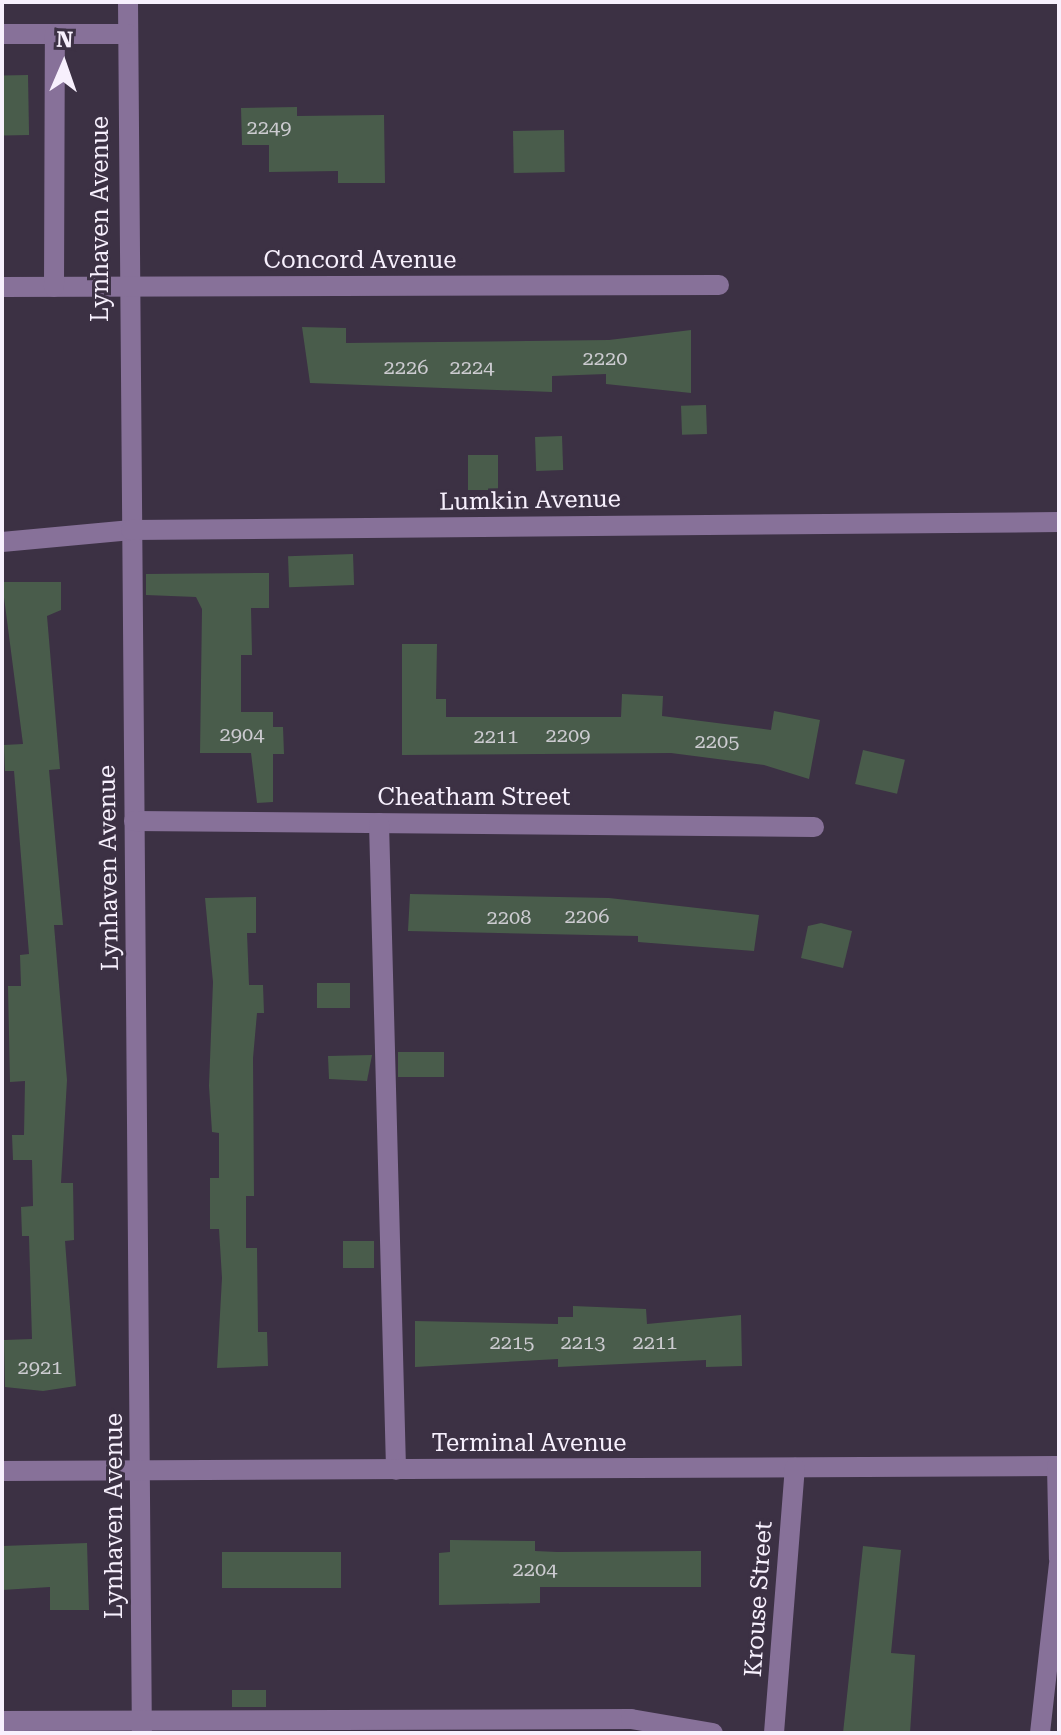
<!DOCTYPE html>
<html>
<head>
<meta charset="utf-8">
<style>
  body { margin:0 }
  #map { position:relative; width:1061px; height:1735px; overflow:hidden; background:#3c3144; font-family:"Roboto Serif",serif }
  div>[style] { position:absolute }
  .building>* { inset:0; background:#495c4b; transform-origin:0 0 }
  .minor>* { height:20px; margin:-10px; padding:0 10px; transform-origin:10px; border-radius:10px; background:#877199 }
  span { translate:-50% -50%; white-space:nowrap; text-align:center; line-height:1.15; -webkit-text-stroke:6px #3c3144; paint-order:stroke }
  .number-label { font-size:20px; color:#cccbd0 }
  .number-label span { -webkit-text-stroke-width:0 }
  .street-label { font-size:24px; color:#f7f0fd }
  .frame { position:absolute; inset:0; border:4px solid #f7f0fd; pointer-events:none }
  .north { position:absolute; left:24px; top:24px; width:80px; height:80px; -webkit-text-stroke:6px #3c3144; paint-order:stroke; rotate:2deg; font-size:22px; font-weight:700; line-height:32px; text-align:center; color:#f7f0fd }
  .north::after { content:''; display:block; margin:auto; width:28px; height:36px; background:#f7f0fd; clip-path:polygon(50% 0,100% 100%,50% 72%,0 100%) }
</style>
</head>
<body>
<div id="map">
  <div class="building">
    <div style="left:28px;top:75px;width:60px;height:26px;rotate:89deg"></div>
    <div style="clip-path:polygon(297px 107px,297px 116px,384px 115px,385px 183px,338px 183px,338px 171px,269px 172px,269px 145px,242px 145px,241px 108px)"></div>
    <div style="left:564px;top:130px;width:42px;height:51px;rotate:89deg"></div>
    <div style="clip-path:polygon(302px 327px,346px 328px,346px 343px,609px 340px,691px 330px,691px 393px,606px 384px,606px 374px,552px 376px,552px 392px,310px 383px)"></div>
    <div style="left:706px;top:405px;width:29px;height:25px;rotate:88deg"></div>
    <div style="left:562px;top:436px;width:34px;height:27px;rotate:88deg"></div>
    <div style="left:468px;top:455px;width:30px;height:35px"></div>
    <div style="left:353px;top:554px;width:31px;height:65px;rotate:88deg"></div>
    <div style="clip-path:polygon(269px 573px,269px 608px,251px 608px,252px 655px,241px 655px,241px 712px,273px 712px,273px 727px,283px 727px,284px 754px,273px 754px,273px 802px,257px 803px,251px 753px,200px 753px,202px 609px,196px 597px,146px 595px,146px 574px)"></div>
    <div style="clip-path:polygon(2px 582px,61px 582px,61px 610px,47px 616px,60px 769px,49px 770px,63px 925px,54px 925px,67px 1080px,61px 1183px,73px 1183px,74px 1240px,65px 1241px,76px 1386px,43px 1391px,5px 1387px,4px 1340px,32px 1339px,29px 1236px,22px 1236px,21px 1207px,33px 1206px,32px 1160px,13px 1160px,12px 1135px,24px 1135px,25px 1081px,10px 1082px,8px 986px,21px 986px,20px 955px,29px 954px,14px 771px,5px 771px,4px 745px,23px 744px)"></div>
    <div style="clip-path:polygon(402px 644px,437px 644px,436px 699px,446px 699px,446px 717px,621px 717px,622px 694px,663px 696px,662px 716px,771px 730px,774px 711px,820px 720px,809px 779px,764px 765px,671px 753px,402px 755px)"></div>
    <div style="left:863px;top:750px;width:43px;height:35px;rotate:13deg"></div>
    <div style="clip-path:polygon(410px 894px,609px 898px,759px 915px,754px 951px,638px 942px,638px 936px,408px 931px)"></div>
    <div style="clip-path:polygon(256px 897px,256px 933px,247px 933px,249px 985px,263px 985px,264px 1013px,257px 1013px,253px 1058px,254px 1196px,246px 1196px,246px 1248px,257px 1248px,258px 1332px,267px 1332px,268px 1366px,217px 1368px,222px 1278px,219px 1229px,210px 1229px,210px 1178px,219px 1178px,219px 1133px,212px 1132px,209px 1086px,213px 982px,205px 898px)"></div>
    <div style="clip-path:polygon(821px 923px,852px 931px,843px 968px,801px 958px,808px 926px)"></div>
    <div style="left:317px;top:983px;width:33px;height:25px"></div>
    <div style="left:444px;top:1052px;width:25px;height:46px;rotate:90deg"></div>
    <div style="clip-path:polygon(372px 1055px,367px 1081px,329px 1079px,328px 1056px)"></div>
    <div style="left:343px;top:1241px;width:31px;height:27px"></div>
    <div style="clip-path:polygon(573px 1306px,646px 1309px,647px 1324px,741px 1315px,742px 1366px,706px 1367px,706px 1360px,558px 1367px,558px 1359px,415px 1367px,415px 1321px,558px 1324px,558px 1317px,573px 1317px)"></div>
    <div style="clip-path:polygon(450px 1540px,535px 1541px,535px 1551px,557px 1552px,701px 1551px,701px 1587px,540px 1587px,540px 1603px,439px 1605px,439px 1553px,450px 1552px)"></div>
    <div style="clip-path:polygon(87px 1543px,89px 1610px,50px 1610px,50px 1587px,2px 1590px,2px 1546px)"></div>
    <div style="clip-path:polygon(863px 1546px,901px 1550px,891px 1653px,915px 1655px,910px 1733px,843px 1733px)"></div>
    <div style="left:341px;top:1552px;width:36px;height:119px;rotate:90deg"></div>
    <div style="left:232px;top:1690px;width:34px;height:17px"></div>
  </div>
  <div class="minor">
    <div style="left:128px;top:2px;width:1731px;rotate:89.54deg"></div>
    <div style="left:2px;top:34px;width:126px"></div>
    <div style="left:2px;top:287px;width:717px;rotate:-0.16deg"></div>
    <div style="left:54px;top:287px;width:253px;rotate:-89.8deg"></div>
    <div style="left:2px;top:542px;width:130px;rotate:-5.3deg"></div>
    <div style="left:131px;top:530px;width:928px;rotate:-0.49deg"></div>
    <div style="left:134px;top:821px;width:680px;rotate:0.51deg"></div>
    <div style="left:379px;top:823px;width:647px;rotate:88.49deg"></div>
    <div style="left:2px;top:1471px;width:1055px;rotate:-0.27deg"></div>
    <div style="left:1057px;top:1466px;width:93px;rotate:88.8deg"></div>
    <div style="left:2px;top:1721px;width:629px;rotate:-0.18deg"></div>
    <div style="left:631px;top:1719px;width:83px;rotate:9.7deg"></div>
    <div style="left:774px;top:1733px;width:266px;rotate:-85.5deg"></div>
    <div style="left:1040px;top:1733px;width:170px;rotate:-83.6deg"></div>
  </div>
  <div class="number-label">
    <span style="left:269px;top:127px">2249</span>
    <span style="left:605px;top:358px">2220</span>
    <span style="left:406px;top:367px">2226</span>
    <span style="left:472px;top:367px">2224</span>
    <span style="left:242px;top:734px">2904</span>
    <span style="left:568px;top:735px">2209</span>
    <span style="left:496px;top:736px">2211</span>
    <span style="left:717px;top:741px">2205</span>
    <span style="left:587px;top:916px">2206</span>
    <span style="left:509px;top:917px">2208</span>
    <span style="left:512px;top:1342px">2215</span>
    <span style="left:583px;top:1342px">2213</span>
    <span style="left:655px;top:1342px">2211</span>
    <span style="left:40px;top:1367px">2921</span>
    <span style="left:535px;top:1569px">2204</span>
  </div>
  <div class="street-label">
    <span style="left:101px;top:219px;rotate:-90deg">Lynhaven Avenue</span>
    <span style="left:360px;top:261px">Concord Avenue</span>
    <span style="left:530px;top:501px;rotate:-1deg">Lumkin Avenue</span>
    <span style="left:474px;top:798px">Cheatham Street</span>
    <span style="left:109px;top:868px;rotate:-91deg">Lynhaven Avenue</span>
    <span style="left:529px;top:1444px">Terminal Avenue</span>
    <span style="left:115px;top:1516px;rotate:-90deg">Lynhaven Avenue</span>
    <span style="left:759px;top:1599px;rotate:-86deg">Krouse Street</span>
  </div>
  <div class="frame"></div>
  <div class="north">N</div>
</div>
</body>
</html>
